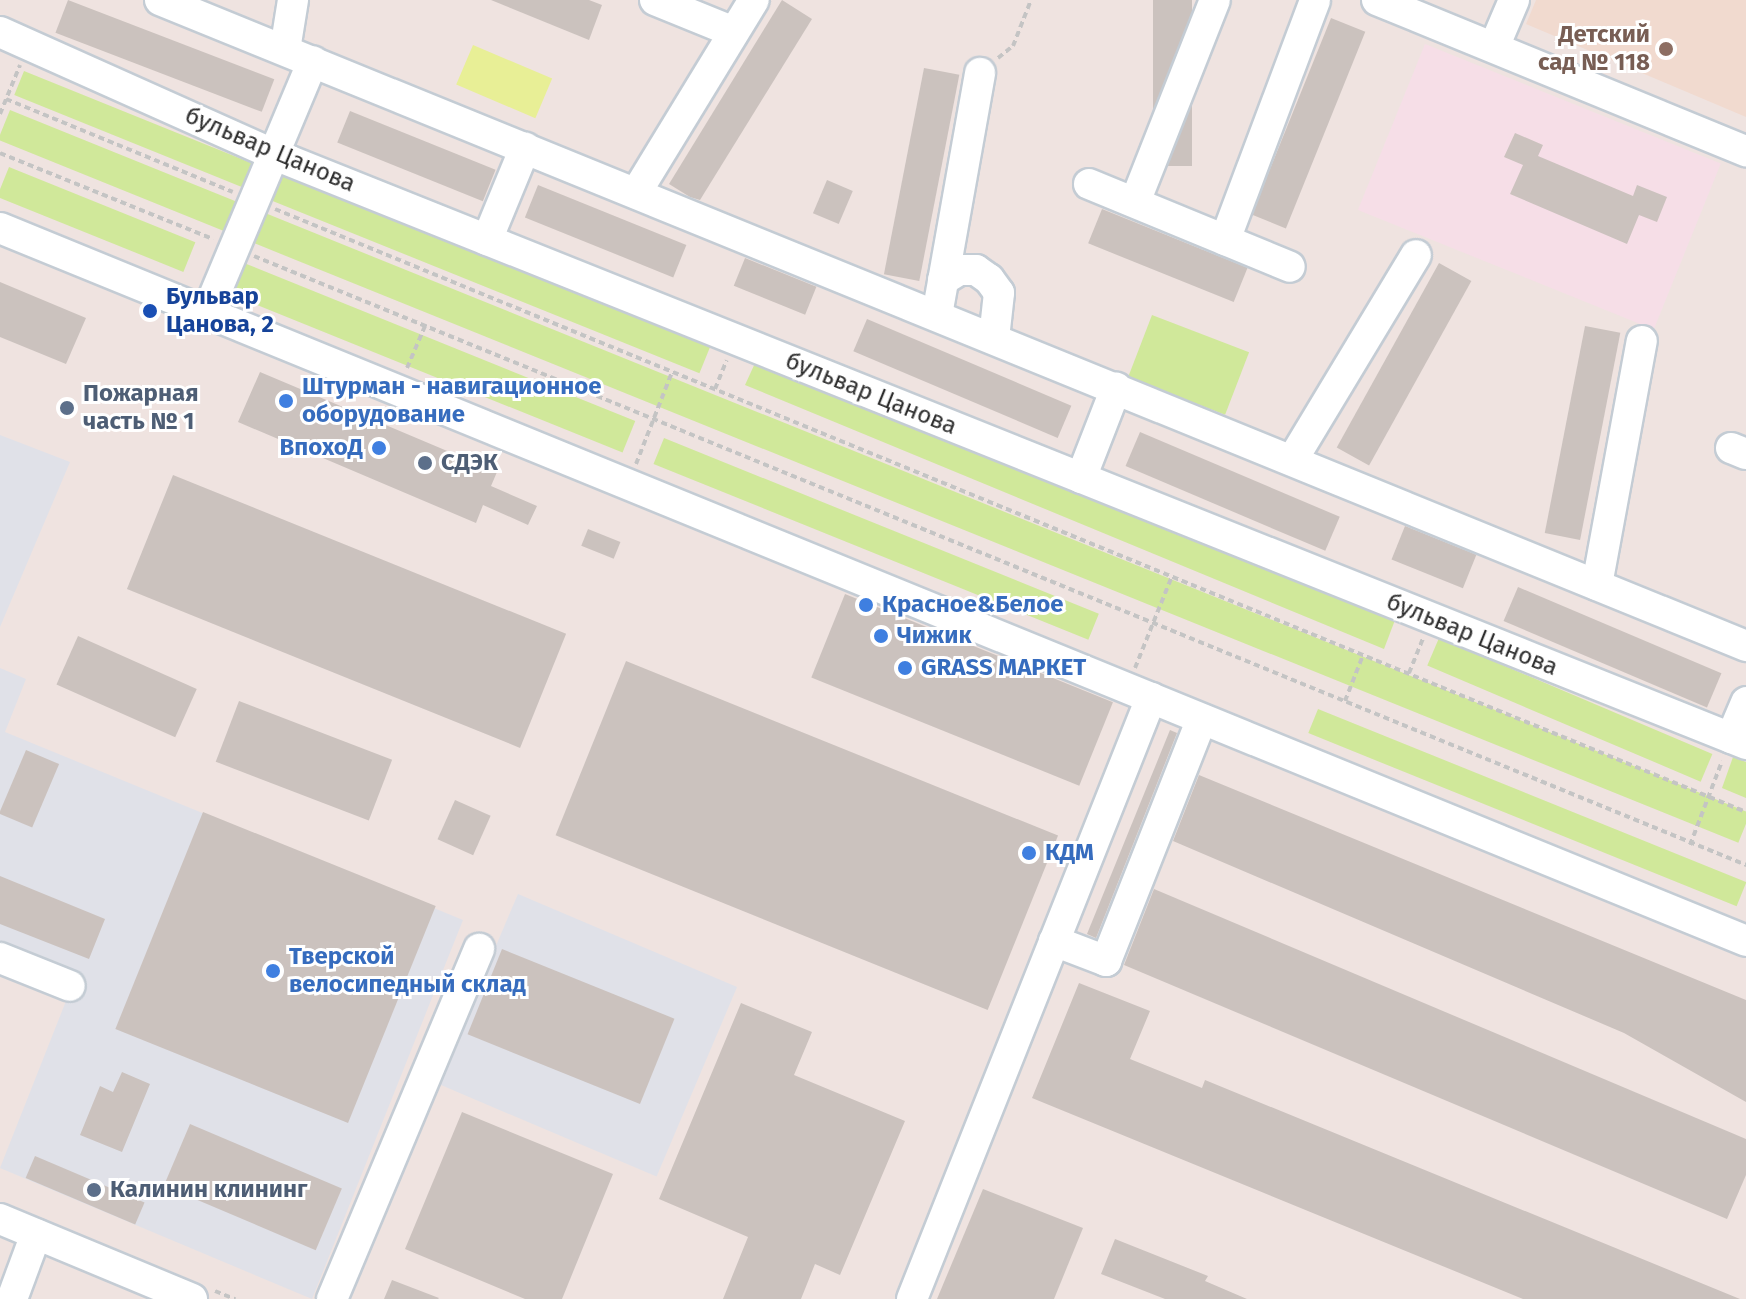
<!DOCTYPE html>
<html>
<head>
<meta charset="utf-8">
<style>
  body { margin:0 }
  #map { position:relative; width:1746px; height:1299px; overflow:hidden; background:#efe3e0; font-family:"Fira Sans",sans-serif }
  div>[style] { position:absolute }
  .industrial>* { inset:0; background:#e0e1e8; transform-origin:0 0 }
  .education>* { inset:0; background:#f1dacf }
  .medical>* { inset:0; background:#f6dee7; transform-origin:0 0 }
  .green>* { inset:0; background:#d0e89a; transform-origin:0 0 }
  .pitch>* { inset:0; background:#e8ef96; transform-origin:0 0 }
  .building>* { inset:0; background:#cbc2be; transform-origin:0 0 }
  .path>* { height:4px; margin-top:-2px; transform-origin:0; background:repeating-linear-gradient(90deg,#c4c4c4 0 6px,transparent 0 10px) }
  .roads { filter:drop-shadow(2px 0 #c4ccd4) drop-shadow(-2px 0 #c4ccd4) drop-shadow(0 2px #c4ccd4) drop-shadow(0 -2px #c4ccd4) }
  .minor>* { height:30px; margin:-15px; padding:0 15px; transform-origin:15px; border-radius:15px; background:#fff }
  .dots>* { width:22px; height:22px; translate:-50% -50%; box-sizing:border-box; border:4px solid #fff; border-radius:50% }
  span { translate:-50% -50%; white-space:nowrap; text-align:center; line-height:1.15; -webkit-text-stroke:6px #fff; paint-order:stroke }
  .education-label { font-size:24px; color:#785e54; font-weight:700 }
  .right { translate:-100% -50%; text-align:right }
  .street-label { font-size:24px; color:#2e2e2e }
  .transit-label { font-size:24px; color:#164399; font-weight:700 }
  .left { translate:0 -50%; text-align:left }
  .shop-label { font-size:24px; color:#366cbe; font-weight:700 }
  .service-label { font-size:24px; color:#4e5e75; font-weight:700 }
</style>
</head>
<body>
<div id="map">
  <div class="industrial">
    <div style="clip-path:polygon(0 435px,70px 462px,0 627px)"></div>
    <div style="clip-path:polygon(0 668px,26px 679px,5px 732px,463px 920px,312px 1299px,0 1168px,66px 1001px,0 974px)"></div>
    <div style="left:518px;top:894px;width:238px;height:206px;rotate:23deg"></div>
  </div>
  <div class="education">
    <div style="clip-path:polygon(1536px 0,1746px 0,1746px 117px,1526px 24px)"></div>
  </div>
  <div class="medical">
    <div style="left:1425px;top:44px;width:319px;height:179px;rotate:22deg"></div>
  </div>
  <div class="green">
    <div style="left:24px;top:71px;width:248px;height:26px;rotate:22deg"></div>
    <div style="left:10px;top:110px;width:1877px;height:32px;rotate:22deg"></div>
    <div style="left:9px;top:167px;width:201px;height:32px;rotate:22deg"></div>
    <div style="left:281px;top:173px;width:463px;height:29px;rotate:22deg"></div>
    <div style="left:244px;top:263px;width:422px;height:34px;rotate:22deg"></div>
    <div style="left:1152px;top:315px;width:104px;height:67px;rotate:21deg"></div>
    <div style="clip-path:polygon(756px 361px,1395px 620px,1384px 649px,745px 385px)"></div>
    <div style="left:664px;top:438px;width:469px;height:28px;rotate:22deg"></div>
    <div style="left:1439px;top:638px;width:297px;height:30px;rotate:23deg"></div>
    <div style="left:1318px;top:709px;width:462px;height:26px;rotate:22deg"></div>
    <div style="clip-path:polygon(1733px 757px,1746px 762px,1746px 798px,1722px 788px)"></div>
  </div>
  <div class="pitch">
    <div style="left:473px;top:45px;width:86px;height:43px;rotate:23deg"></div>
  </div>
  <div class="building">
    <div style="left:68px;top:0;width:221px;height:35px;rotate:21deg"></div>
    <div style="clip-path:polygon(491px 0,589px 0,602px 5px,589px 40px)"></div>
    <div style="clip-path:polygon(782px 0,812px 19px,700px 200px,690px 197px,669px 184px)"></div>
    <div style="left:1153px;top:0;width:39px;height:166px"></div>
    <div style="left:1331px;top:18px;width:37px;height:212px;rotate:22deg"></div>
    <div style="left:924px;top:68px;width:36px;height:210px;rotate:11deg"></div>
    <div style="left:350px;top:111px;width:157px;height:34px;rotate:22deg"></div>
    <div style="clip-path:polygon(1515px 133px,1543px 145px,1538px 156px,1633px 196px,1637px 185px,1667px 197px,1657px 222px,1639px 215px,1627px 244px,1510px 194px,1523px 165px,1504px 157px)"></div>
    <div style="left:827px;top:180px;width:28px;height:36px;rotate:23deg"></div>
    <div style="left:538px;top:185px;width:160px;height:35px;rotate:22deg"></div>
    <div style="left:1102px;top:209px;width:157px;height:37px;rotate:22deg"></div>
    <div style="left:745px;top:258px;width:77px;height:30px;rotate:22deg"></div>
    <div style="left:1439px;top:263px;width:37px;height:211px;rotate:29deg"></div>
    <div style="clip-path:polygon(0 282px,86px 318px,66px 364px,0 337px)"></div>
    <div style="left:867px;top:319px;width:222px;height:35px;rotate:23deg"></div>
    <div style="left:1585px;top:326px;width:36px;height:211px;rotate:11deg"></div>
    <div style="clip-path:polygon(260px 372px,497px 472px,491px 486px,537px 506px,528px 525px,483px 505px,476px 523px,238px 422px)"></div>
    <div style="left:1140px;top:432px;width:217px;height:37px;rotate:23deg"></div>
    <div style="left:173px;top:475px;width:424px;height:123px;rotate:22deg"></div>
    <div style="left:1405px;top:526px;width:77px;height:36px;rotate:22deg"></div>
    <div style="left:588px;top:529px;width:35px;height:18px;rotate:22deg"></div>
    <div style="left:1518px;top:587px;width:221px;height:37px;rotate:23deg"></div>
    <div style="left:845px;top:594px;width:289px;height:90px;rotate:22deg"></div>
    <div style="left:78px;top:636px;width:130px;height:53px;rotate:24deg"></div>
    <div style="left:626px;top:661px;width:466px;height:188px;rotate:22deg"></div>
    <div style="left:239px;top:701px;width:164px;height:65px;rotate:21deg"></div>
    <div style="clip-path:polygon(1170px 730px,1177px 733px,1096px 938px,1087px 934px)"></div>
    <div style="left:26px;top:750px;width:36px;height:69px;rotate:23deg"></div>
    <div style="clip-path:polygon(1199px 775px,1746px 1000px,1746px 1102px,1624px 1033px,1173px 841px)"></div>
    <div style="left:455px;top:800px;width:39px;height:43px;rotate:24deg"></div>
    <div style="left:203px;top:812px;width:251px;height:234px;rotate:22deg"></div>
    <div style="clip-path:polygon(0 876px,105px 919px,89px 959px,0 924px)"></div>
    <div style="clip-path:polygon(1154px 889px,1746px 1139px,1746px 1175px,1727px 1219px,1124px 965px)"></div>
    <div style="left:502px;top:949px;width:186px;height:92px;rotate:22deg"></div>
    <div style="clip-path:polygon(1079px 983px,1150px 1011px,1130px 1059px,1202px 1088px,1205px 1080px,1740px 1299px,1523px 1299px,1032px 1098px)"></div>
    <div style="clip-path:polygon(741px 1003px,812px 1032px,794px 1075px,905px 1121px,840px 1275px,815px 1264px,801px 1299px,723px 1299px,748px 1237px,659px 1199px)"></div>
    <div style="clip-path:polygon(122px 1072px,150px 1084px,122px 1152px,80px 1135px,100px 1086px,113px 1092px)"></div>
    <div style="clip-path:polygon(462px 1112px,613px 1174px,562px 1299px,525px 1299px,405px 1249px)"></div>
    <div style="left:190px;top:1124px;width:165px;height:67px;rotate:23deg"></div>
    <div style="left:35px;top:1156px;width:119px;height:24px;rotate:23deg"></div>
    <div style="clip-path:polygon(983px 1189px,1083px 1228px,1054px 1299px,937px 1299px)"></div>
    <div style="clip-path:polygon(1115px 1239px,1208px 1276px,1205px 1281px,1247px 1299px,1165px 1299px,1101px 1274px)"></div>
    <div style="clip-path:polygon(392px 1280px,439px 1298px,438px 1299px,384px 1299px)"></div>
  </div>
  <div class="path">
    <div style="left:998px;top:58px;width:19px;rotate:-39deg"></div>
    <div style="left:1013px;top:46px;width:49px;rotate:-68.6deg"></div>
    <div style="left:6px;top:99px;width:245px;rotate:22.3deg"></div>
    <div style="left:0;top:114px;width:53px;rotate:-67.8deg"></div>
    <div style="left:0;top:153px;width:230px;rotate:22deg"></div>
    <div style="left:275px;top:209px;width:1590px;rotate:22.29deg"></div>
    <div style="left:254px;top:256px;width:1612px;rotate:22.2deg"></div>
    <div style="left:407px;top:368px;width:46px;rotate:-66.8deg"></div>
    <div style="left:715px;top:389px;width:31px;rotate:-68deg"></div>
    <div style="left:636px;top:464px;width:99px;rotate:-68.6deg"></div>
    <div style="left:1135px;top:668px;width:99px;rotate:-68.1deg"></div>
    <div style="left:1409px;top:673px;width:37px;rotate:-68deg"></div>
    <div style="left:1345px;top:701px;width:49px;rotate:-68.6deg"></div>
    <div style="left:1690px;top:845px;width:90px;rotate:-69.1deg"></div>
    <div style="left:215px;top:1291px;width:22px;rotate:22deg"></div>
  </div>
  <div class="roads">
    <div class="minor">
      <div style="left:160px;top:0;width:1713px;rotate:22.16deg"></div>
      <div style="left:655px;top:0;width:85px;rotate:22.1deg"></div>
      <div style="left:1377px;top:0;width:399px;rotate:22.3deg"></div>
      <div style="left:0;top:32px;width:301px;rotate:24.1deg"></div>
      <div style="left:275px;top:155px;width:1585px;rotate:21.82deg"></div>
      <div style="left:1494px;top:47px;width:51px;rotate:-66.9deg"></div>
      <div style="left:285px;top:50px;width:51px;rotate:-80.9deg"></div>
      <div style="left:1089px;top:184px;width:217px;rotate:22.4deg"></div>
      <div style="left:636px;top:193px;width:226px;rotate:-58.6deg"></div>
      <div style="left:1135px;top:202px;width:217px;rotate:-68.4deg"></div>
      <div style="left:0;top:228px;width:1886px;rotate:22.21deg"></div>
      <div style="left:487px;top:240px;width:100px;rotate:-67.6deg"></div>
      <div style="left:1225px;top:240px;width:256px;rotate:-69.4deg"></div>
      <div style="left:943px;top:280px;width:19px;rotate:-32deg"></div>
      <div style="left:959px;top:270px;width:17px"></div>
      <div style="left:976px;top:270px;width:16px;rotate:35deg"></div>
      <div style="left:989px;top:279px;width:17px;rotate:54deg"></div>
      <div style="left:999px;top:293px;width:45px;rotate:96.3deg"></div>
      <div style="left:207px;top:313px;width:273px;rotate:-67.2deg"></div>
      <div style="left:937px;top:315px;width:246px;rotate:-79.9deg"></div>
      <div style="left:1731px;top:448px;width:16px;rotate:22deg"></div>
      <div style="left:1293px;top:459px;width:238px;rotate:-58.9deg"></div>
      <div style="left:1081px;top:478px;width:97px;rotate:-68.7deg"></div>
      <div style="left:1597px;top:585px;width:248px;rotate:-79.6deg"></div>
      <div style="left:1731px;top:738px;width:39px;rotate:-67deg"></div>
      <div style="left:1054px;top:941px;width:56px;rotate:21deg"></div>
      <div style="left:1106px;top:961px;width:260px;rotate:-68.4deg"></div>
      <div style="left:0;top:958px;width:75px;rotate:21.8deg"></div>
      <div style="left:0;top:1219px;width:208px;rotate:22.6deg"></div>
      <div style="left:12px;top:1299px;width:69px;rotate:-69.7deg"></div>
      <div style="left:332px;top:1299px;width:380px;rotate:-67.2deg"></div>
      <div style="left:912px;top:1299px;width:647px;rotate:-68.31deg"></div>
    </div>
  </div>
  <div class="dots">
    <div style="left:1666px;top:49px;background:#8d6e63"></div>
    <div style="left:150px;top:311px;background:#1a4fb4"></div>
    <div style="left:286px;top:401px;background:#3f7fe0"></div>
    <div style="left:67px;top:408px;background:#5c6f8a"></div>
    <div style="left:379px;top:448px;background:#3f7fe0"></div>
    <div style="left:425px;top:463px;background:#5c6f8a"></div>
    <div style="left:866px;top:605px;background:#3f7fe0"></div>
    <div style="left:881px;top:636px;background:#3f7fe0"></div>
    <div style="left:905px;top:668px;background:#3f7fe0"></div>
    <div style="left:1029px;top:853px;background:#3f7fe0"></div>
    <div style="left:273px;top:971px;background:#3f7fe0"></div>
    <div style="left:94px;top:1190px;background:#5c6f8a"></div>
  </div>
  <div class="education-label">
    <span class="right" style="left:1650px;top:49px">Детский<br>сад № 118</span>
  </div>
  <div class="street-label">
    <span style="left:270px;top:150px;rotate:23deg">бульвар Цанова</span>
    <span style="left:871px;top:394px;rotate:22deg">бульвар Цанова</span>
    <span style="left:1472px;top:635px;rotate:22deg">бульвар Цанова</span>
  </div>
  <div class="transit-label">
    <span class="left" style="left:166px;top:311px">Бульвар<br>Цанова, 2</span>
  </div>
  <div class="shop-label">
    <span class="left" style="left:302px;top:401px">Штурман - навигационное<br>оборудование</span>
    <span class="right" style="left:363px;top:448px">ВпохоД</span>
    <span class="left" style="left:882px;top:605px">Красное&amp;Белое</span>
    <span class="left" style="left:897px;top:636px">Чижик</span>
    <span class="left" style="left:921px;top:668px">GRASS МАРКЕТ</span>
    <span class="left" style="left:1045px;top:853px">КДМ</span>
    <span class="left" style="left:289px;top:971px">Тверской<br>велосипедный склад</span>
  </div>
  <div class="service-label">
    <span class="left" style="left:83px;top:408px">Пожарная<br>часть № 1</span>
    <span class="left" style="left:441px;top:463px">СДЭК</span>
    <span class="left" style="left:110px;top:1190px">Калинин клининг</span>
  </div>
</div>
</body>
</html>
